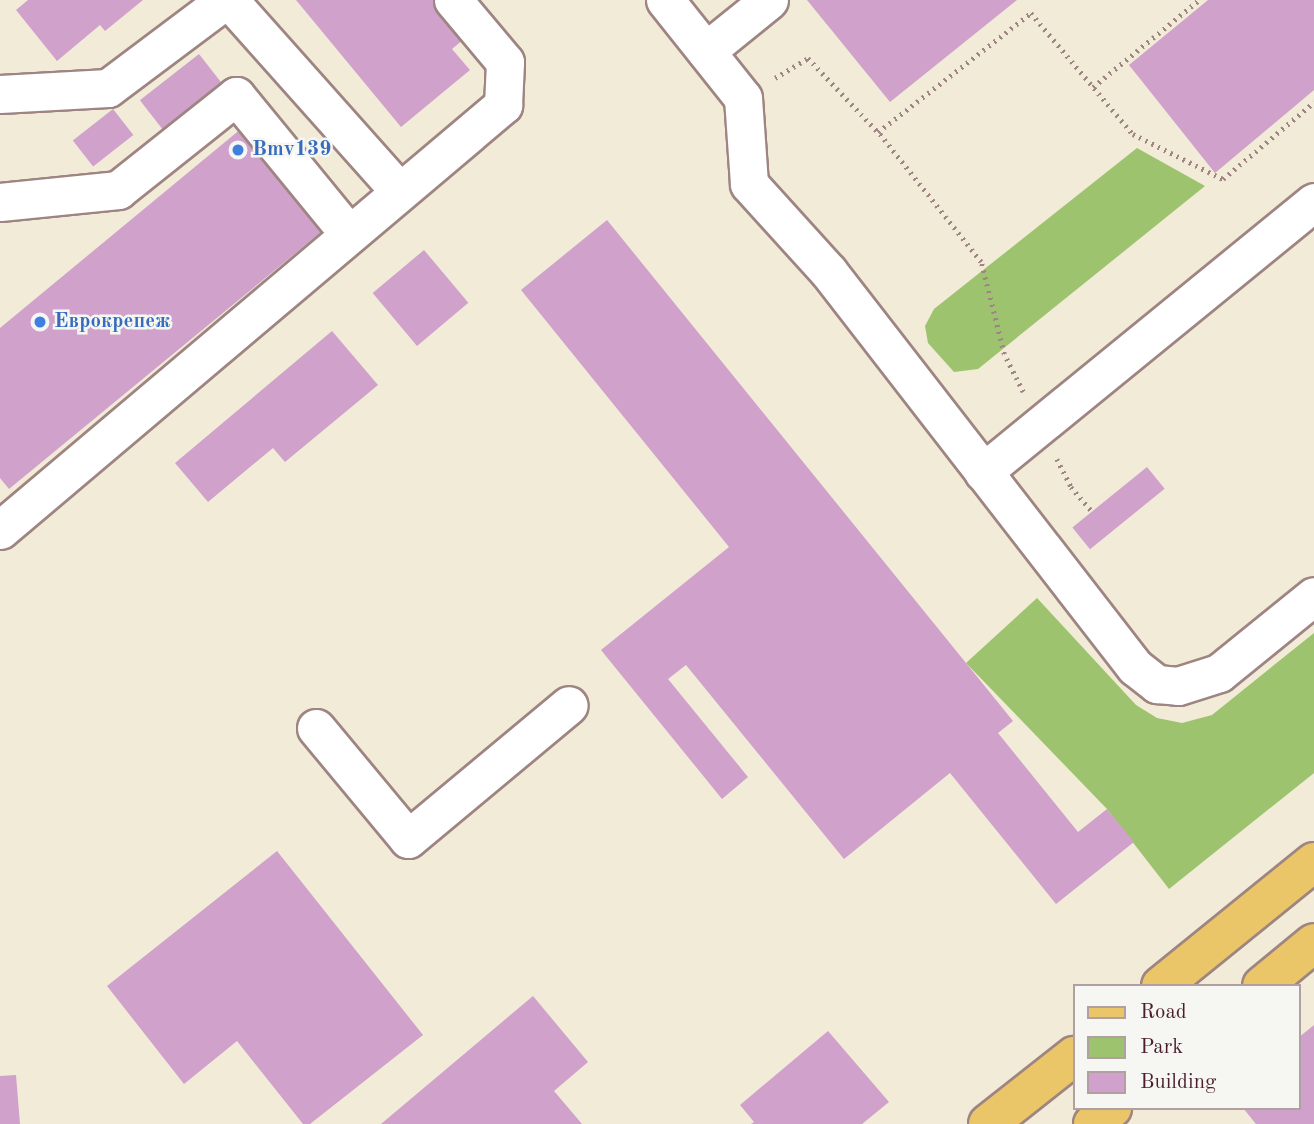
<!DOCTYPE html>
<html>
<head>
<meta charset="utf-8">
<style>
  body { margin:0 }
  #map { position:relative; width:1314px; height:1124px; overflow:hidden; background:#f1ebd8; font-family:"Old Standard TT",serif }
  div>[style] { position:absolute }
  .green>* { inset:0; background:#9dc36e }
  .building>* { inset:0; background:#cfa1cb; transform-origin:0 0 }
  .path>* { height:4.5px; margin-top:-2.25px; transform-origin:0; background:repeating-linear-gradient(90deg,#9e8582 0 2px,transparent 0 7px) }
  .roads { filter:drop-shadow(2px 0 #9e8582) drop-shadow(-2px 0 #9e8582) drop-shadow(0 2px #9e8582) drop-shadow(0 -2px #9e8582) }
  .minor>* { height:37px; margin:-18.5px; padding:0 18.5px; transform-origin:18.5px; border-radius:18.5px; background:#fff }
  .major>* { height:38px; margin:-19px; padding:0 19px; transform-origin:19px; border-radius:19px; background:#ebc669 }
  .dots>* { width:19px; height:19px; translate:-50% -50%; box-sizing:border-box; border:4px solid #f6f6f2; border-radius:50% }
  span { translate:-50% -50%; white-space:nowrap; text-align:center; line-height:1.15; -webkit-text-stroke:5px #f6f6f2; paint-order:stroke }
  .shop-label { font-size:21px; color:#366cbe; font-weight:700 }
  .left { translate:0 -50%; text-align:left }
  .legend { position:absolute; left:1073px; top:984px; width:228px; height:126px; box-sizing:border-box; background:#f6f6f2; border:2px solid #b1a0a2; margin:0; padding:9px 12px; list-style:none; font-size:21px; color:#4a1f2b }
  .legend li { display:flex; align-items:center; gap:14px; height:35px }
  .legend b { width:35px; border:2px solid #b1a0a2 }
</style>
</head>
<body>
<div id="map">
  <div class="green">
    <div style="clip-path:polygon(1137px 148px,1205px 186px,978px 369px,954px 372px,928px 343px,925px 326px,934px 309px)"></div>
    <div style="clip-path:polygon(1037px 598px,1136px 705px,1157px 718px,1182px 723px,1212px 715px,1314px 633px,1314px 773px,1169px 889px,1107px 809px,966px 663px)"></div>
  </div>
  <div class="building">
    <div style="clip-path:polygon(28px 0,143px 0,105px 31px,100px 25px,57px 61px,16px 10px)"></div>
    <div style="clip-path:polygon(296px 0,441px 0,470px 34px,452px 49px,470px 70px,401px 127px)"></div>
    <div style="clip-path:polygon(807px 0,1017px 0,890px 102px)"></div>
    <div style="clip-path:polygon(1208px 0,1314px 0,1314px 90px,1215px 173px,1129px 65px)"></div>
    <div style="left:199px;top:54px;width:39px;height:75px;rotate:52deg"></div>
    <div style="left:113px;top:109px;width:33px;height:51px;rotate:52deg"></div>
    <div style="clip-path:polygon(242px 128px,326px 228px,9px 489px,0 478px,0 328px)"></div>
    <div style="clip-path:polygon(607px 220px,1013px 721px,998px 733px,1078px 832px,1107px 809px,1134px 842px,1056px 904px,950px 773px,844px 859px,686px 665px,668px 679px,748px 777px,722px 799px,601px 650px,729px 547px,521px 290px)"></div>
    <div style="left:424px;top:250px;width:69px;height:67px;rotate:50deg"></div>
    <div style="clip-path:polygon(332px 331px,378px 385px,285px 462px,273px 448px,208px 502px,175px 463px)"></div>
    <div style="left:1147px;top:467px;width:28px;height:96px;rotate:51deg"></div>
    <div style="clip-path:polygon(277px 851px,423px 1035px,310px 1124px,303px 1124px,237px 1041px,184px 1084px,107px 986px)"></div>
    <div style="clip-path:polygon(533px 996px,588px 1062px,554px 1091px,582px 1124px,381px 1124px)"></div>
    <div style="clip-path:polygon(1314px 1025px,1314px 1124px,1256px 1124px,1243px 1108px,1298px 1108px,1298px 1038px)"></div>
    <div style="clip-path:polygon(828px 1031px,889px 1102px,862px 1124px,751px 1124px,754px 1122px,740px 1105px)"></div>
    <div style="clip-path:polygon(16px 1075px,20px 1124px,0 1124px,0 1076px)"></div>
  </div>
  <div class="path">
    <div style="left:775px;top:78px;width:39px;rotate:-31deg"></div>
    <div style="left:808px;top:58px;width:102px;rotate:46.6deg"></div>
    <div style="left:1093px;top:87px;width:137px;rotate:-39.4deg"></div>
    <div style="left:1023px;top:392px;width:42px;rotate:-116.6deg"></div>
    <div style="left:1004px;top:354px;width:95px;rotate:-104deg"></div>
    <div style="left:981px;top:262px;width:166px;rotate:-128.4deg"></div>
    <div style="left:878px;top:132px;width:194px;rotate:-37.9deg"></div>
    <div style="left:1031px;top:13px;width:158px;rotate:49.9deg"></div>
    <div style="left:1133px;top:134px;width:101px;rotate:26.6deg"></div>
    <div style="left:1223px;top:179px;width:119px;rotate:-40.2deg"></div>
    <div style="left:1057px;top:459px;width:31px;rotate:63deg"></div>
    <div style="left:1071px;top:487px;width:33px;rotate:49deg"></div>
  </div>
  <div class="roads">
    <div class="minor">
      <div style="left:229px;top:0;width:256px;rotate:48.3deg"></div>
      <div style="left:665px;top:0;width:125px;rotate:51.5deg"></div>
      <div style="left:743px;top:98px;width:86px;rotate:86deg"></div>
      <div style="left:749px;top:184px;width:118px;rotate:47.8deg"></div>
      <div style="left:828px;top:271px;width:501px;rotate:52.22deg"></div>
      <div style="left:1135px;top:667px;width:28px;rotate:38deg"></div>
      <div style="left:1157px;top:684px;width:21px;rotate:5deg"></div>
      <div style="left:1178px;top:686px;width:43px;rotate:-17.6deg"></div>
      <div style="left:1219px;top:673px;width:122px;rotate:-39deg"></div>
      <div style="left:706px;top:51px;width:81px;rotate:-39deg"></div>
      <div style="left:0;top:94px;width:108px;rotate:-3.2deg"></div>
      <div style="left:108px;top:88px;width:146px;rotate:-36.9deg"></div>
      <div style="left:0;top:202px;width:119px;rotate:-5.8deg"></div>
      <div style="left:118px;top:190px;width:151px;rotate:-38.5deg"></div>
      <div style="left:236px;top:96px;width:177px;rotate:50.7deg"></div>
      <div style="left:983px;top:472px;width:427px;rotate:-39.2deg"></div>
      <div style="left:0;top:530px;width:659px;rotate:-40.2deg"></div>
      <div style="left:503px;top:105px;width:43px;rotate:-87.3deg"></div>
      <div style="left:505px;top:62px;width:81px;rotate:-130deg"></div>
      <div style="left:316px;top:728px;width:144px;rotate:50.3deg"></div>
      <div style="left:408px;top:839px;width:209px;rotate:-39.8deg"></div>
    </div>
    <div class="major">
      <div style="left:1161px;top:986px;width:197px;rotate:-39deg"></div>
      <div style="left:1262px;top:986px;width:67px;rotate:-39.6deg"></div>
      <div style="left:988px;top:1124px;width:110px;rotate:-38.3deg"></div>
      <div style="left:1093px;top:1124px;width:25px;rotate:-40deg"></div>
    </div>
  </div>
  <div class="dots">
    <div style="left:238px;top:150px;background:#3f7fe0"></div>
    <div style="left:40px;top:322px;background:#3f7fe0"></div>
  </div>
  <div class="shop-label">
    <span class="left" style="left:252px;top:150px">Bmv139</span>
    <span class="left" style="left:54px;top:322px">Еврокрепеж</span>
  </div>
  <ul class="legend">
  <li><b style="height:9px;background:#ebc669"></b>Road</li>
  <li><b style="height:19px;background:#9dc36e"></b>Park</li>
  <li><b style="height:19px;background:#cfa1cb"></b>Building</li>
  </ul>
</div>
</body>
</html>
